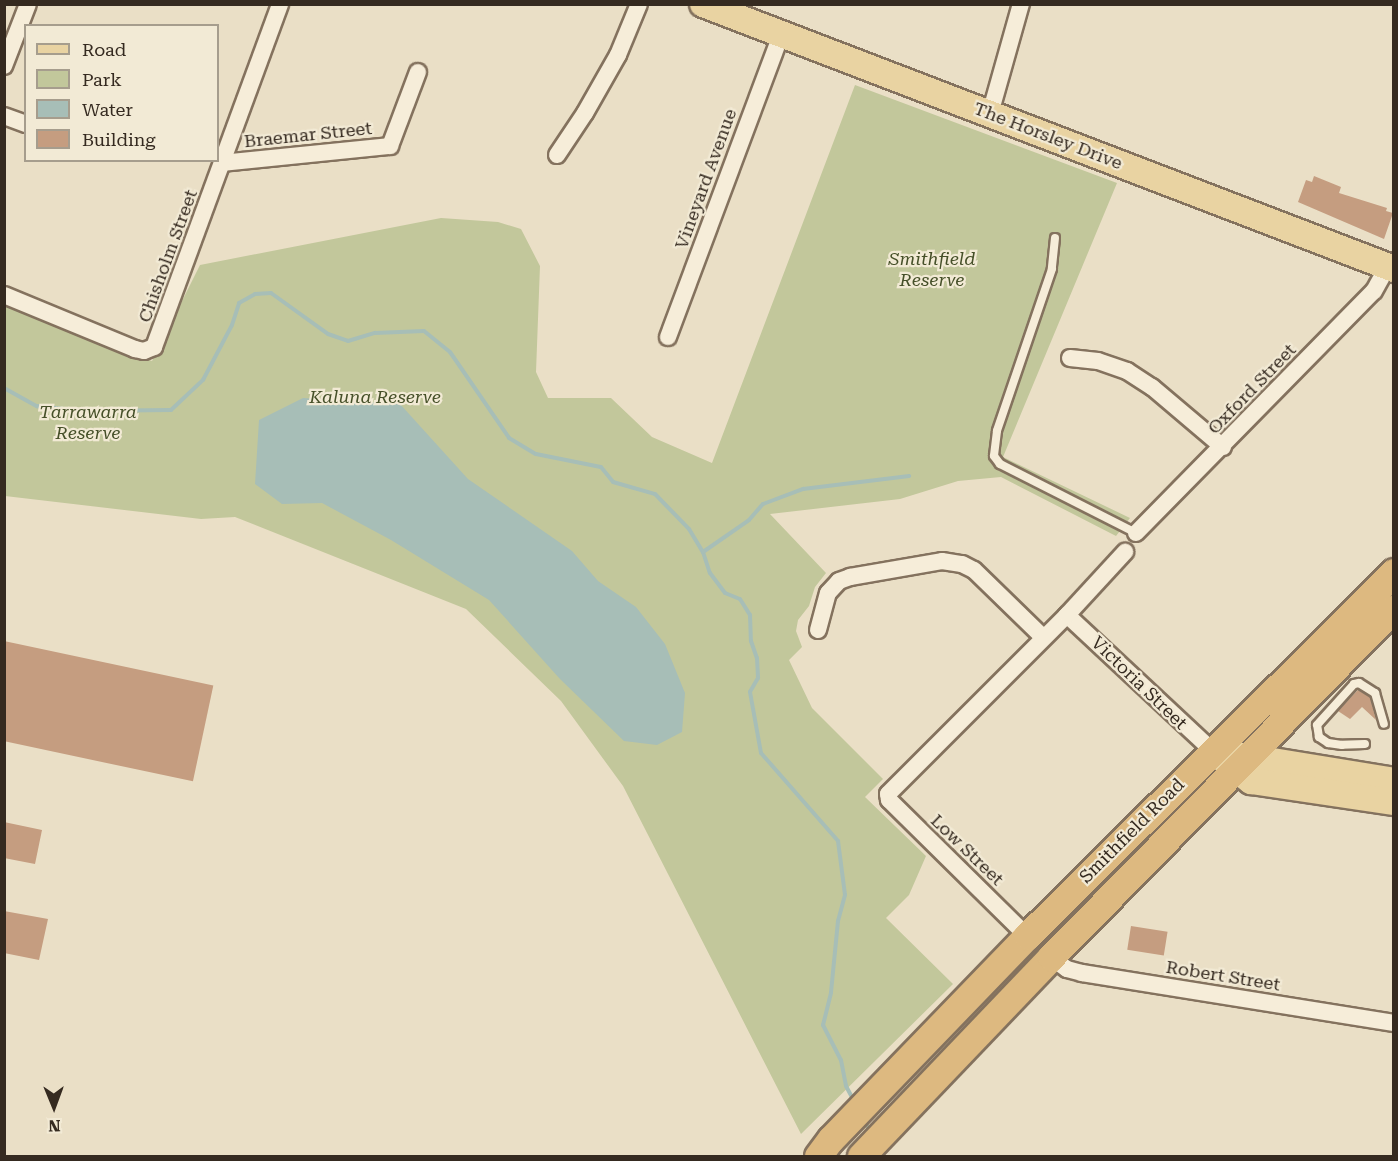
<!DOCTYPE html>
<html>
<head>
<meta charset="utf-8">
<style>
  body { margin:0 }
  #map { position:relative; width:1398px; height:1161px; overflow:hidden; background:#eadfc6; font-family:"Roboto Serif",serif }
  div>[style] { position:absolute }
  .green>* { inset:0; background:#c2c79b }
  .water>* { inset:0; background:#a7beb7 }
  .stream>* { height:4px; margin:-2px; padding:0 2px; transform-origin:2px; border-radius:2px; background:#a7beb7 }
  .building>* { inset:0; background:#c59d80; transform-origin:0 0 }
  .roads { filter:drop-shadow(2px 0 #84725e) drop-shadow(-2px 0 #84725e) drop-shadow(0 2px #84725e) drop-shadow(0 -2px #84725e) }
  .service>* { height:8px; margin:-4px; padding:0 4px; transform-origin:4px; border-radius:4px; background:#f6edd9 }
  .minor>* { height:16px; margin:-8px; padding:0 8px; transform-origin:8px; border-radius:8px; background:#f6edd9 }
  .primary>* { height:26px; margin:-13px; padding:0 13px; transform-origin:13px; border-radius:13px; background:#e9d3a2 }
  .trunk>* { height:27px; margin:-13.5px; padding:0 13.5px; transform-origin:13.5px; border-radius:13.5px; background:#ddb980 }
  span { translate:-50% -50%; white-space:nowrap; text-align:center; line-height:1.15; -webkit-text-stroke:4.5px #f2ead5; paint-order:stroke }
  .street-label { font-size:18px; color:#352a20 }
  .park-label { font-size:18px; color:#465029; font-style:italic }
  .frame { position:absolute; inset:0; border:6px solid #352a20; pointer-events:none }
  .legend { position:absolute; left:24px; top:24px; width:195px; height:138px; box-sizing:border-box; background:#f2ead5; border:2px solid #a69d8d; margin:0; padding:8px 10px; list-style:none; font-size:18px; color:#352a20 }
  .legend li { display:flex; align-items:center; gap:12px; height:30px }
  .legend b { width:30px; border:2px solid #a69d8d }
  .north { position:absolute; left:24px; top:1077px; width:60px; height:60px; -webkit-text-stroke:4px #f2ead5; paint-order:stroke; rotate:179deg; font-size:16px; font-weight:700; line-height:24px; text-align:center; color:#352a20 }
  .north::after { content:''; display:block; margin:auto; width:21px; height:27px; background:#352a20; clip-path:polygon(50% 0,100% 100%,50% 72%,0 100%) }
</style>
</head>
<body>
<div id="map">
  <div class="green">
    <div style="clip-path:polygon(855px 85px,1117px 183px,1003px 457px,1130px 518px,1116px 536px,1001px 477px,958px 481px,900px 499px,770px 514px,826px 573px,815px 587px,809px 606px,798px 620px,796px 631px,802px 647px,789px 660px,812px 708px,883px 779px,865px 797px,926px 856px,909px 895px,886px 918px,953px 984px,801px 1134px,623px 786px,561px 701px,466px 609px,235px 517px,201px 519px,5px 496px,4px 300px,152px 361px,200px 265px,441px 218px,498px 222px,521px 229px,540px 266px,536px 372px,548px 398px,611px 398px,652px 437px,712px 463px)"></div>
  </div>
  <div class="water">
    <div style="clip-path:polygon(303px 398px,400px 404px,468px 479px,572px 551px,598px 581px,636px 607px,665px 644px,685px 693px,682px 732px,657px 745px,624px 741px,560px 679px,489px 600px,391px 540px,322px 503px,282px 504px,255px 484px,259px 420px)"></div>
  </div>
  <div class="stream">
    <div style="left:4px;top:388px;width:38px;rotate:29deg"></div>
    <div style="left:37px;top:406px;width:45px;rotate:6.3deg"></div>
    <div style="left:82px;top:411px;width:89px;rotate:-0.6deg"></div>
    <div style="left:171px;top:410px;width:44px;rotate:-43.2deg"></div>
    <div style="left:203px;top:380px;width:62px;rotate:-62.2deg"></div>
    <div style="left:232px;top:325px;width:23px;rotate:-72deg"></div>
    <div style="left:239px;top:303px;width:18px;rotate:-29deg"></div>
    <div style="left:255px;top:294px;width:16px;rotate:-4deg"></div>
    <div style="left:271px;top:293px;width:70px;rotate:35.7deg"></div>
    <div style="left:328px;top:334px;width:21px;rotate:19deg"></div>
    <div style="left:348px;top:341px;width:28px;rotate:-17deg"></div>
    <div style="left:375px;top:333px;width:49px;rotate:-2.3deg"></div>
    <div style="left:424px;top:331px;width:33px;rotate:39deg"></div>
    <div style="left:450px;top:352px;width:104px;rotate:55.5deg"></div>
    <div style="left:509px;top:438px;width:31px;rotate:31deg"></div>
    <div style="left:536px;top:454px;width:66px;rotate:11.3deg"></div>
    <div style="left:601px;top:467px;width:19px;rotate:51deg"></div>
    <div style="left:613px;top:482px;width:44px;rotate:15.9deg"></div>
    <div style="left:655px;top:494px;width:49px;rotate:45.8deg"></div>
    <div style="left:689px;top:529px;width:27px;rotate:59deg"></div>
    <div style="left:703px;top:552px;width:22px;rotate:72deg"></div>
    <div style="left:710px;top:573px;width:25px;rotate:53deg"></div>
    <div style="left:725px;top:593px;width:16px;rotate:22deg"></div>
    <div style="left:740px;top:599px;width:19px;rotate:58deg"></div>
    <div style="left:750px;top:615px;width:26px;rotate:88deg"></div>
    <div style="left:751px;top:641px;width:18px;rotate:71deg"></div>
    <div style="left:757px;top:658px;width:20px;rotate:87deg"></div>
    <div style="left:758px;top:678px;width:16px;rotate:120deg"></div>
    <div style="left:750px;top:692px;width:62px;rotate:79.8deg"></div>
    <div style="left:761px;top:753px;width:117px;rotate:48.8deg"></div>
    <div style="left:838px;top:841px;width:54px;rotate:82.6deg"></div>
    <div style="left:845px;top:895px;width:27px;rotate:105deg"></div>
    <div style="left:838px;top:921px;width:72px;rotate:95.6deg"></div>
    <div style="left:831px;top:993px;width:33px;rotate:104deg"></div>
    <div style="left:823px;top:1025px;width:39px;rotate:63deg"></div>
    <div style="left:841px;top:1060px;width:26px;rotate:79deg"></div>
    <div style="left:846px;top:1086px;width:17px;rotate:62deg"></div>
    <div style="left:703px;top:552px;width:56px;rotate:-34.8deg"></div>
    <div style="left:749px;top:520px;width:21px;rotate:-49deg"></div>
    <div style="left:763px;top:504px;width:43px;rotate:-20.6deg"></div>
    <div style="left:803px;top:489px;width:107px;rotate:-7deg"></div>
    <div style="left:863px;top:1118px;width:17px;rotate:62deg"></div>
  </div>
  <div class="building">
    <div style="clip-path:polygon(1314px 176px,1341px 187px,1339px 193px,1387px 208px,1386px 211px,1393px 213px,1384px 239px,1298px 202px,1306px 180px,1312px 182px)"></div>
    <div style="left:4px;top:641px;width:214px;height:98px;rotate:12deg"></div>
    <div style="clip-path:polygon(1358px 690px,1370px 697px,1376px 720px,1362px 707px,1350px 719px,1338px 711px)"></div>
    <div style="clip-path:polygon(4px 822px,42px 830px,35px 864px,4px 858px)"></div>
    <div style="clip-path:polygon(4px 911px,48px 919px,39px 960px,4px 953px)"></div>
    <div style="left:1131px;top:926px;width:37px;height:24px;rotate:9deg"></div>
  </div>
  <div class="roads">
    <div class="service">
      <div style="left:1055px;top:238px;width:31px;rotate:96deg"></div>
      <div style="left:1052px;top:269px;width:171px;rotate:108.8deg"></div>
      <div style="left:997px;top:431px;width:25px;rotate:97deg"></div>
      <div style="left:994px;top:456px;width:10px;rotate:53deg"></div>
      <div style="left:1000px;top:464px;width:153px;rotate:26.9deg"></div>
      <div style="left:1365px;top:744px;width:23px;rotate:178deg"></div>
      <div style="left:1342px;top:745px;width:14px;rotate:-172deg"></div>
      <div style="left:1328px;top:743px;width:11px;rotate:-146deg"></div>
      <div style="left:1319px;top:737px;width:12px;rotate:-99deg"></div>
      <div style="left:1317px;top:725px;width:55px;rotate:-47.9deg"></div>
      <div style="left:1354px;top:684px;width:5px;rotate:-11deg"></div>
      <div style="left:1359px;top:683px;width:19px;rotate:32deg"></div>
      <div style="left:1375px;top:693px;width:32px;rotate:74deg"></div>
    </div>
    <div class="minor">
      <div style="left:4px;top:66px;width:66px;rotate:-68.8deg"></div>
      <div style="left:990px;top:114px;width:114px;rotate:-74.3deg"></div>
      <div style="left:4px;top:116px;width:23px;rotate:20deg"></div>
      <div style="left:557px;top:155px;width:50px;rotate:-56.3deg"></div>
      <div style="left:585px;top:113px;width:67px;rotate:-60.4deg"></div>
      <div style="left:618px;top:55px;width:55px;rotate:-67.6deg"></div>
      <div style="left:222px;top:163px;width:169px;rotate:-5.8deg"></div>
      <div style="left:390px;top:146px;width:79px;rotate:-69.3deg"></div>
      <div style="left:4px;top:295px;width:142px;rotate:22.4deg"></div>
      <div style="left:135px;top:349px;width:9px;rotate:13deg"></div>
      <div style="left:144px;top:351px;width:11px;rotate:-22deg"></div>
      <div style="left:154px;top:347px;width:365px;rotate:-69.8deg"></div>
      <div style="left:668px;top:337px;width:323px;rotate:-69.5deg"></div>
      <div style="left:1070px;top:358px;width:28px;rotate:6deg"></div>
      <div style="left:1098px;top:361px;width:31px;rotate:19deg"></div>
      <div style="left:1127px;top:371px;width:30px;rotate:33deg"></div>
      <div style="left:1152px;top:387px;width:93px;rotate:40.2deg"></div>
      <div style="left:1136px;top:533px;width:339px;rotate:-45.5deg"></div>
      <div style="left:1374px;top:291px;width:29px;rotate:-61deg"></div>
      <div style="left:1067px;top:615px;width:198px;rotate:43deg"></div>
      <div style="left:818px;top:630px;width:38px;rotate:-75deg"></div>
      <div style="left:828px;top:593px;width:16px;rotate:-47deg"></div>
      <div style="left:839px;top:581px;width:12px;rotate:-20deg"></div>
      <div style="left:850px;top:577px;width:93px;rotate:-9.9deg"></div>
      <div style="left:942px;top:561px;width:20px;rotate:9deg"></div>
      <div style="left:962px;top:564px;width:13px;rotate:27deg"></div>
      <div style="left:974px;top:570px;width:96px;rotate:44.2deg"></div>
      <div style="left:1027px;top:936px;width:194px;rotate:-135.4deg"></div>
      <div style="left:889px;top:800px;width:6px;rotate:-99deg"></div>
      <div style="left:888px;top:794px;width:253px;rotate:-45deg"></div>
      <div style="left:1067px;top:615px;width:86px;rotate:-47.4deg"></div>
      <div style="left:1051px;top:957px;width:20px;rotate:37deg"></div>
      <div style="left:1067px;top:969px;width:16px;rotate:15deg"></div>
      <div style="left:1082px;top:973px;width:316px;rotate:9.1deg"></div>
    </div>
    <div class="primary">
      <div style="left:703px;top:4px;width:740px;rotate:20.98deg"></div>
      <div style="left:1230px;top:754px;width:166px;rotate:9.3deg"></div>
      <div style="left:1219px;top:756px;width:41px;rotate:38deg"></div>
      <div style="left:1251px;top:781px;width:145px;rotate:8.4deg"></div>
    </div>
    <div class="trunk">
      <div style="left:818px;top:1156px;width:21px;rotate:-53deg"></div>
      <div style="left:831px;top:1139px;width:282px;rotate:-46deg"></div>
      <div style="left:1027px;top:936px;width:517px;rotate:-44.76deg"></div>
      <div style="left:861px;top:1156px;width:275px;rotate:-46.3deg"></div>
      <div style="left:1051px;top:957px;width:489px;rotate:-45.5deg"></div>
    </div>
  </div>
  <div class="street-label">
    <span style="left:308px;top:135px;rotate:-6deg">Braemar Street</span>
    <span style="left:1048px;top:136px;rotate:21deg">The Horsley Drive</span>
    <span style="left:706px;top:179px;rotate:-70deg">Vineyard Avenue</span>
    <span style="left:168px;top:256px;rotate:-70deg">Chisholm Street</span>
    <span style="left:1252px;top:389px;rotate:-46deg">Oxford Street</span>
    <span style="left:1139px;top:683px;rotate:44deg">Victoria Street</span>
    <span style="left:1132px;top:831px;rotate:-45deg">Smithfield Road</span>
    <span style="left:967px;top:850px;rotate:44deg">Low Street</span>
    <span style="left:1223px;top:976px;rotate:9deg">Robert Street</span>
  </div>
  <div class="park-label">
    <span style="left:932px;top:270px">Smithfield<br>Reserve</span>
    <span style="left:375px;top:397px">Kaluna Reserve</span>
    <span style="left:88px;top:423px">Tarrawarra<br>Reserve</span>
  </div>
  <div class="frame"></div>
  <ul class="legend">
  <li><b style="height:8px;background:#e9d3a2"></b>Road</li>
  <li><b style="height:16px;background:#c2c79b"></b>Park</li>
  <li><b style="height:16px;background:#a7beb7"></b>Water</li>
  <li><b style="height:16px;background:#c59d80"></b>Building</li>
  </ul>
  <div class="north">N</div>
</div>
</body>
</html>
